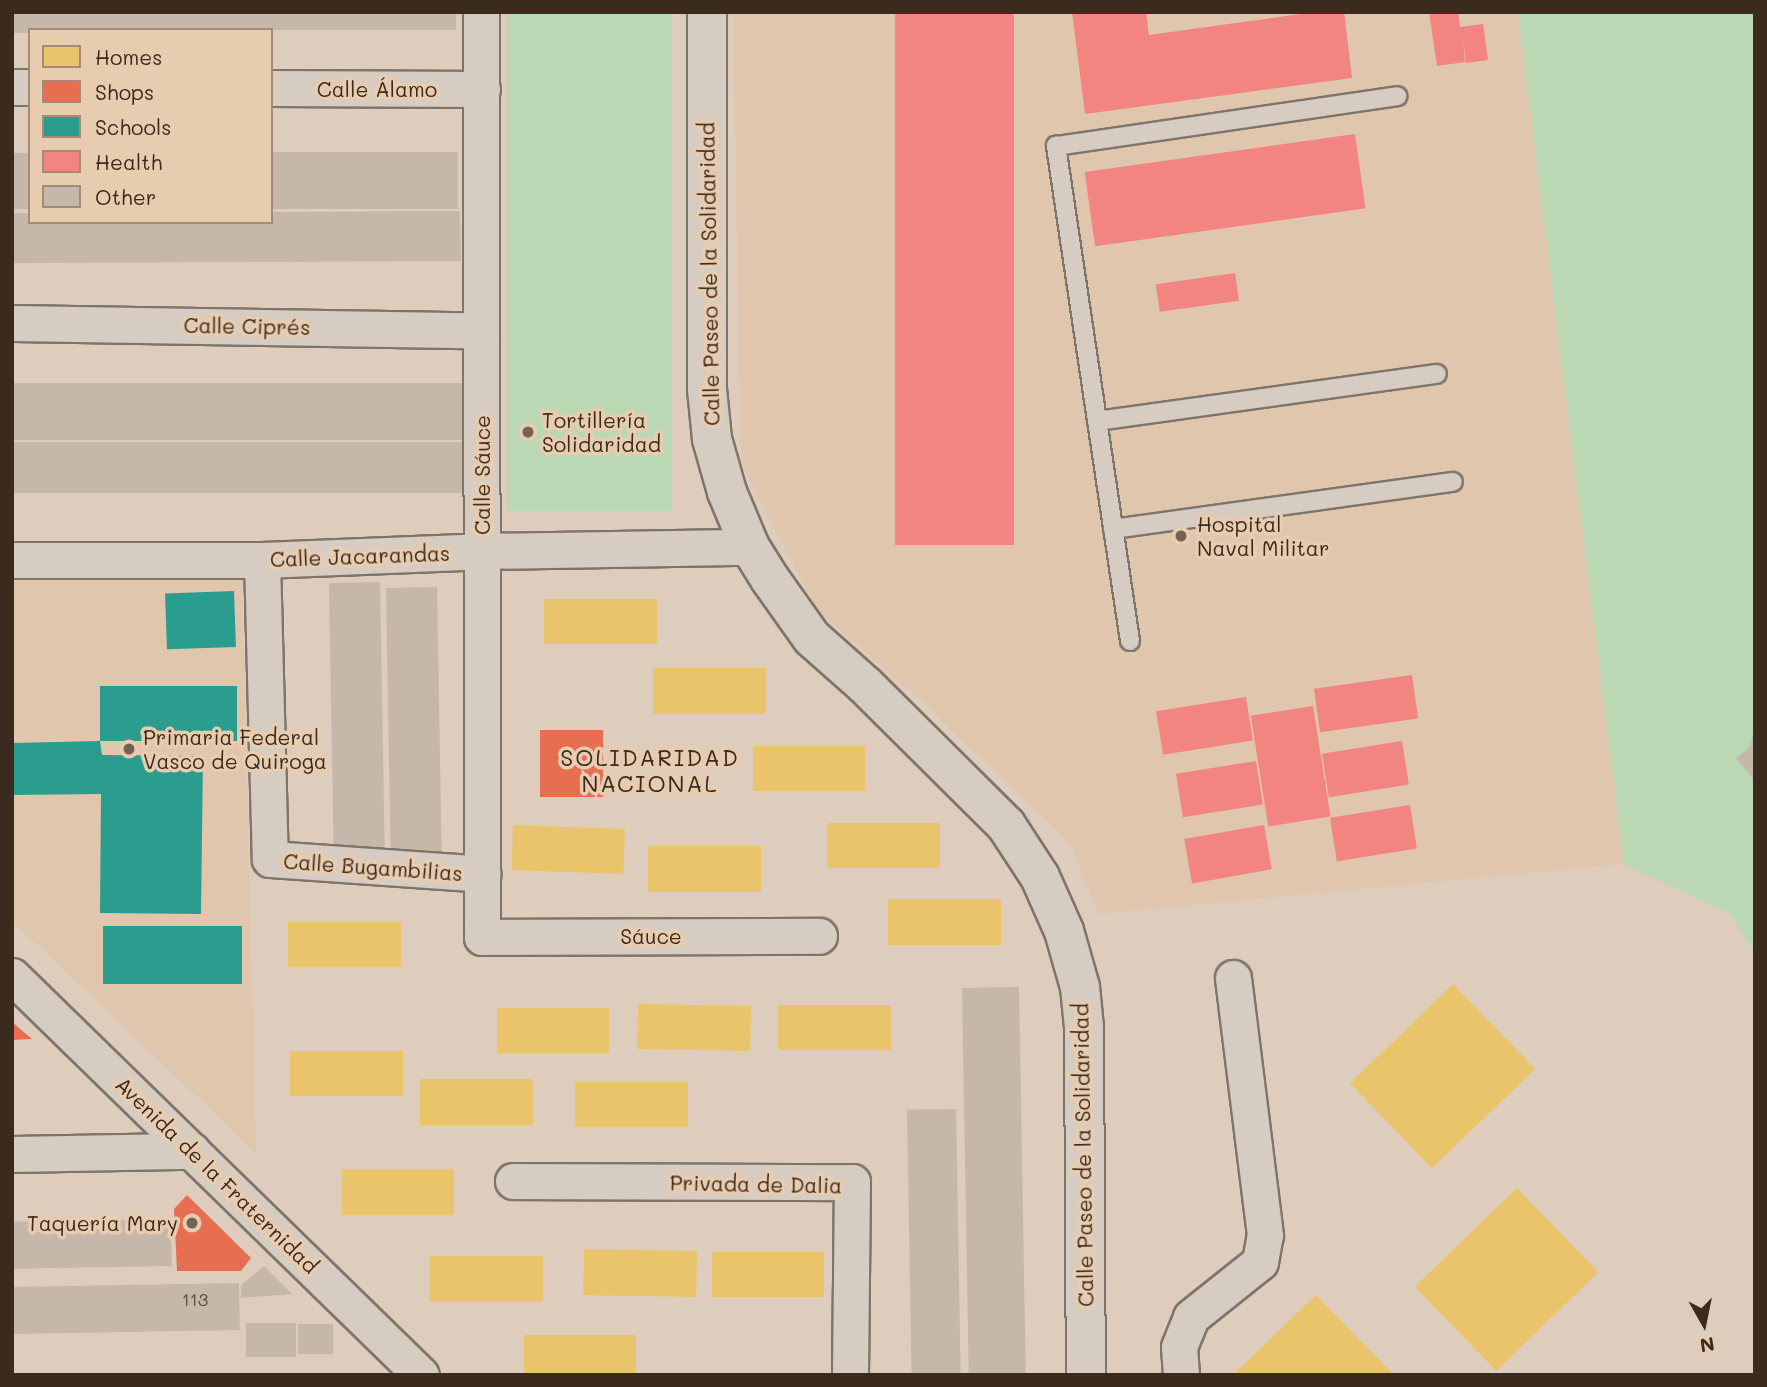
<!DOCTYPE html>
<html>
<head>
<meta charset="utf-8">
<style>
  body { margin:0 }
  #map { position:relative; width:1767px; height:1387px; overflow:hidden; background:#decdbc; font-family:Mali,sans-serif }
  div>[style] { position:absolute }
  .built>* { inset:0; background:#e0c6ad }
  .green>* { inset:0; background:#bad8b4; transform-origin:0 0 }
  .homes>* { inset:0; background:#e9c46a; transform-origin:0 0 }
  .shops>* { inset:0; background:#e76f51; transform-origin:0 0 }
  .schools>* { inset:0; background:#2a9d8f; transform-origin:0 0 }
  .health>* { inset:0; background:#f28482; transform-origin:0 0 }
  .building>* { inset:0; background:#c5b7a9; transform-origin:0 0 }
  .roads { filter:drop-shadow(2px 0 #7f746a) drop-shadow(-2px 0 #7f746a) drop-shadow(0 2px #7f746a) drop-shadow(0 -2px #7f746a) }
  .service>* { height:18px; margin:-9px; padding:0 9px; transform-origin:9px; border-radius:9px; background:#d6ccc1 }
  .minor>* { height:35px; margin:-17.5px; padding:0 17.5px; transform-origin:17.5px; border-radius:17.5px; background:#d6ccc1 }
  .tertiary>* { height:38px; margin:-19px; padding:0 19px; transform-origin:19px; border-radius:19px; background:#d6ccc1 }
  .dots>* { width:19px; height:19px; translate:-50% -50%; box-sizing:border-box; border:4px solid #e8ccaf; border-radius:50% }
  span { translate:-50% -50%; white-space:nowrap; text-align:center; line-height:1.15; -webkit-text-stroke:7px #e8ccaf; paint-order:stroke }
  .number-label { font-size:18px; color:#5e4d41 }
  .number-label span { -webkit-text-stroke-width:0 }
  .street-label { font-size:21px; color:#3b2a1e }
  .poi-label { font-size:21px; color:#3b2a1e }
  .left { translate:0 -50%; text-align:left }
  .right { translate:-100% -50%; text-align:right }
  .neighbourhood-label { font-size:23px; color:#3b2a1e; letter-spacing:2px }
  .frame { position:absolute; inset:0; border:14px solid #3b2a1e; pointer-events:none }
  .legend { position:absolute; left:28px; top:28px; width:245px; height:196px; box-sizing:border-box; background:#e8ccaf; border:2px solid #a38b75; margin:0; padding:9px 12px; list-style:none; font-size:21px; color:#3b2a1e }
  .legend li { display:flex; align-items:center; gap:14px; height:35px }
  .legend b { width:35px; border:2px solid #a38b75 }
  .north { position:absolute; left:1669px; top:1289px; width:70px; height:70px; -webkit-text-stroke:5px #e8ccaf; paint-order:stroke; rotate:171deg; font-size:19px; font-weight:700; line-height:28px; text-align:center; color:#3b2a1e }
  .north::after { content:''; display:block; margin:auto; width:24px; height:32px; background:#3b2a1e; clip-path:polygon(50% 0,100% 100%,50% 72%,0 100%) }
</style>
</head>
<body>
<div id="map">
  <div class="built">
    <div style="clip-path:polygon(733px 12px,1518px 12px,1624px 864px,1098px 914px,1070px 843px,919px 699px,816px 609px,741px 463px)"></div>
    <div style="clip-path:polygon(242px 574px,256px 1153px,12px 921px,12px 577px)"></div>
  </div>
  <div class="green">
    <div style="left:507px;top:12px;width:165px;height:499px"></div>
    <div style="clip-path:polygon(1518px 12px,1755px 12px,1755px 953px,1730px 914px,1624px 864px)"></div>
  </div>
  <div class="homes">
    <div style="left:544px;top:599px;width:113px;height:45px"></div>
    <div style="left:653px;top:668px;width:113px;height:46px"></div>
    <div style="left:865px;top:746px;width:45px;height:112px;rotate:90deg"></div>
    <div style="left:827px;top:823px;width:113px;height:45px"></div>
    <div style="left:513px;top:825px;width:112px;height:45px;rotate:2deg"></div>
    <div style="left:761px;top:846px;width:46px;height:113px;rotate:90deg"></div>
    <div style="left:1001px;top:899px;width:46px;height:113px;rotate:90deg"></div>
    <div style="left:288px;top:922px;width:113px;height:45px"></div>
    <div style="left:1453px;top:984px;width:118px;height:143px;rotate:46deg"></div>
    <div style="left:891px;top:1005px;width:45px;height:113px;rotate:90deg"></div>
    <div style="left:751px;top:1006px;width:45px;height:113px;rotate:91deg"></div>
    <div style="left:497px;top:1008px;width:112px;height:45px"></div>
    <div style="left:290px;top:1051px;width:113px;height:45px"></div>
    <div style="left:420px;top:1079px;width:113px;height:46px"></div>
    <div style="left:688px;top:1082px;width:45px;height:113px;rotate:90deg"></div>
    <div style="left:342px;top:1169px;width:112px;height:46px"></div>
    <div style="left:1517px;top:1188px;width:117px;height:142px;rotate:46deg"></div>
    <div style="left:697px;top:1251px;width:46px;height:113px;rotate:91deg"></div>
    <div style="left:712px;top:1252px;width:112px;height:45px"></div>
    <div style="left:430px;top:1256px;width:113px;height:46px"></div>
    <div style="clip-path:polygon(1316px 1295px,1394px 1375px,1233px 1375px)"></div>
    <div style="left:524px;top:1335px;width:112px;height:40px"></div>
  </div>
  <div class="shops">
    <div style="left:603px;top:730px;width:67px;height:63px;rotate:90deg"></div>
    <div style="clip-path:polygon(12px 1022px,32px 1039px,12px 1040px)"></div>
    <div style="clip-path:polygon(187px 1195px,251px 1258px,241px 1271px,177px 1271px,174px 1209px)"></div>
  </div>
  <div class="schools">
    <div style="left:234px;top:591px;width:56px;height:69px;rotate:88deg"></div>
    <div style="left:100px;top:686px;width:137px;height:55px"></div>
    <div style="clip-path:polygon(100px 741px,102px 755px,203px 756px,201px 914px,100px 913px,101px 794px,12px 795px,12px 743px)"></div>
    <div style="left:103px;top:926px;width:139px;height:58px"></div>
  </div>
  <div class="health">
    <div style="left:895px;top:12px;width:119px;height:533px"></div>
    <div style="clip-path:polygon(1072px 12px,1146px 12px,1149px 35px,1316px 12px,1344px 12px,1352px 78px,1085px 114px)"></div>
    <div style="clip-path:polygon(1429px 12px,1458px 12px,1460px 27px,1483px 24px,1488px 60px,1466px 63px,1463px 39px,1465px 62px,1437px 66px)"></div>
    <div style="left:1355px;top:134px;width:75px;height:273px;rotate:82deg"></div>
    <div style="left:1235px;top:273px;width:28px;height:80px;rotate:82deg"></div>
    <div style="left:1412px;top:675px;width:44px;height:99px;rotate:82deg"></div>
    <div style="left:1246px;top:697px;width:44px;height:91px;rotate:81deg"></div>
    <div style="left:1313px;top:706px;width:112px;height:63px;rotate:81deg"></div>
    <div style="left:1402px;top:741px;width:44px;height:81px;rotate:81deg"></div>
    <div style="left:1256px;top:761px;width:44px;height:81px;rotate:81deg"></div>
    <div style="left:1410px;top:805px;width:44px;height:81px;rotate:81deg"></div>
    <div style="left:1264px;top:825px;width:45px;height:81px;rotate:80deg"></div>
  </div>
  <div class="building">
    <div style="clip-path:polygon(12px 12px,456px 12px,456px 30px,30px 30px,30px 33px,12px 33px)"></div>
    <div style="left:271px;top:152px;width:187px;height:57px"></div>
    <div style="left:12px;top:153px;width:18px;height:56px"></div>
    <div style="clip-path:polygon(460px 211px,461px 261px,12px 263px,12px 213px,30px 213px,30px 222px,271px 222px,271px 212px)"></div>
    <div style="left:466px;top:383px;width:57px;height:454px;rotate:90deg"></div>
    <div style="left:468px;top:442px;width:51px;height:456px;rotate:90deg"></div>
    <div style="left:380px;top:582px;width:267px;height:51px;rotate:89deg"></div>
    <div style="left:437px;top:587px;width:268px;height:51px;rotate:89deg"></div>
    <div style="clip-path:polygon(1755px 723px,1755px 781px,1736px 758px,1750px 747px)"></div>
    <div style="left:1019px;top:987px;width:388px;height:57px;rotate:89deg"></div>
    <div style="left:956px;top:1109px;width:266px;height:49px;rotate:89deg"></div>
    <div style="left:171px;top:1219px;width:47px;height:159px;rotate:89deg"></div>
    <div style="clip-path:polygon(264px 1266px,292px 1294px,241px 1298px,241px 1285px)"></div>
    <div style="left:239px;top:1283px;width:47px;height:227px;rotate:89deg"></div>
    <div style="left:246px;top:1323px;width:50px;height:34px"></div>
    <div style="left:298px;top:1324px;width:35px;height:30px"></div>
  </div>
  <div class="roads">
    <div class="service">
      <div style="left:1097px;top:421px;width:343px;rotate:-7.9deg"></div>
      <div style="left:1113px;top:529px;width:343px;rotate:-7.9deg"></div>
      <div style="left:1130px;top:641px;width:501px;rotate:-98.5deg"></div>
      <div style="left:1056px;top:146px;width:345px;rotate:-8.3deg"></div>
    </div>
    <div class="minor">
      <div style="left:481px;top:12px;width:925px;rotate:89.94deg"></div>
      <div style="left:482px;top:937px;width:337px;rotate:-0.2deg"></div>
      <div style="left:12px;top:87px;width:18px"></div>
      <div style="left:271px;top:88px;width:211px;rotate:0.3deg"></div>
      <div style="left:12px;top:323px;width:469px;rotate:0.9deg"></div>
      <div style="left:12px;top:560px;width:250px"></div>
      <div style="left:262px;top:560px;width:220px;rotate:-2.3deg"></div>
      <div style="left:482px;top:551px;width:268px;rotate:-0.9deg"></div>
      <div style="left:262px;top:560px;width:299px;rotate:88.5deg"></div>
      <div style="left:270px;top:859px;width:213px;rotate:4deg"></div>
      <div style="left:12px;top:976px;width:571px;rotate:44.29deg"></div>
      <div style="left:12px;top:1154px;width:180px;rotate:-1deg"></div>
      <div style="left:513px;top:1181px;width:339px;rotate:0.2deg"></div>
      <div style="left:852px;top:1182px;width:193px;rotate:90.6deg"></div>
      <div style="left:1181px;top:1375px;width:28px;rotate:-94deg"></div>
      <div style="left:1179px;top:1347px;width:32px;rotate:-68deg"></div>
      <div style="left:1191px;top:1317px;width:88px;rotate:-38.6deg"></div>
      <div style="left:1260px;top:1262px;width:27px;rotate:-80deg"></div>
      <div style="left:1265px;top:1235px;width:259px;rotate:-97.1deg"></div>
    </div>
    <div class="tertiary">
      <div style="left:707px;top:12px;width:377px;rotate:90deg"></div>
      <div style="left:707px;top:389px;width:50px;rotate:84.3deg"></div>
      <div style="left:712px;top:439px;width:55px;rotate:74.2deg"></div>
      <div style="left:727px;top:492px;width:60px;rotate:67.3deg"></div>
      <div style="left:750px;top:547px;width:38px;rotate:58deg"></div>
      <div style="left:770px;top:579px;width:72px;rotate:54.6deg"></div>
      <div style="left:812px;top:638px;width:71px;rotate:41.6deg"></div>
      <div style="left:865px;top:685px;width:199px;rotate:44.8deg"></div>
      <div style="left:1006px;top:825px;width:62px;rotate:56.8deg"></div>
      <div style="left:1040px;top:877px;width:59px;rotate:66deg"></div>
      <div style="left:1064px;top:931px;width:58px;rotate:74.1deg"></div>
      <div style="left:1080px;top:987px;width:40px;rotate:84.3deg"></div>
      <div style="left:1084px;top:1027px;width:348px;rotate:89.7deg"></div>
    </div>
  </div>
  <div class="dots">
    <div style="left:528px;top:432px;background:#746355"></div>
    <div style="left:1181px;top:536px;background:#746355"></div>
    <div style="left:129px;top:749px;background:#746355"></div>
    <div style="left:192px;top:1223px;background:#746355"></div>
  </div>
  <div class="number-label">
    <span style="left:195px;top:1299px">113</span>
  </div>
  <div class="street-label">
    <span style="left:377px;top:89px">Calle Álamo</span>
    <span style="left:709px;top:274px;rotate:-91deg">Calle Paseo de la Solidaridad</span>
    <span style="left:247px;top:326px;rotate:1deg">Calle Ciprés</span>
    <span style="left:482px;top:475px;rotate:-90deg">Calle Sáuce</span>
    <span style="left:360px;top:556px;rotate:-2deg">Calle Jacarandas</span>
    <span style="left:373px;top:867px;rotate:4deg">Calle Bugambilias</span>
    <span style="left:651px;top:936px">Sáuce</span>
    <span style="left:1083px;top:1155px;rotate:-91deg">Calle Paseo de la Solidaridad</span>
    <span style="left:217px;top:1175px;rotate:44deg">Avenida de la Fraternidad</span>
    <span style="left:756px;top:1184px;rotate:1deg">Privada de Dalia</span>
  </div>
  <div class="poi-label">
    <span class="left" style="left:542px;top:432px">Tortillería<br>Solidaridad</span>
    <span class="left" style="left:1197px;top:536px">Hospital<br>Naval Militar</span>
    <span class="left" style="left:143px;top:749px">Primaria Federal<br>Vasco de Quiroga</span>
    <span class="right" style="left:178px;top:1223px">Taquería Mary</span>
  </div>
  <div class="neighbourhood-label">
    <span style="left:650px;top:770px">SOLIDARIDAD<br>NACIONAL</span>
  </div>
  <div class="frame"></div>
  <ul class="legend">
  <li><b style="height:19px;background:#e9c46a"></b>Homes</li>
  <li><b style="height:19px;background:#e76f51"></b>Shops</li>
  <li><b style="height:19px;background:#2a9d8f"></b>Schools</li>
  <li><b style="height:19px;background:#f28482"></b>Health</li>
  <li><b style="height:19px;background:#c5b7a9"></b>Other</li>
  </ul>
  <div class="north">N</div>
</div>
</body>
</html>
